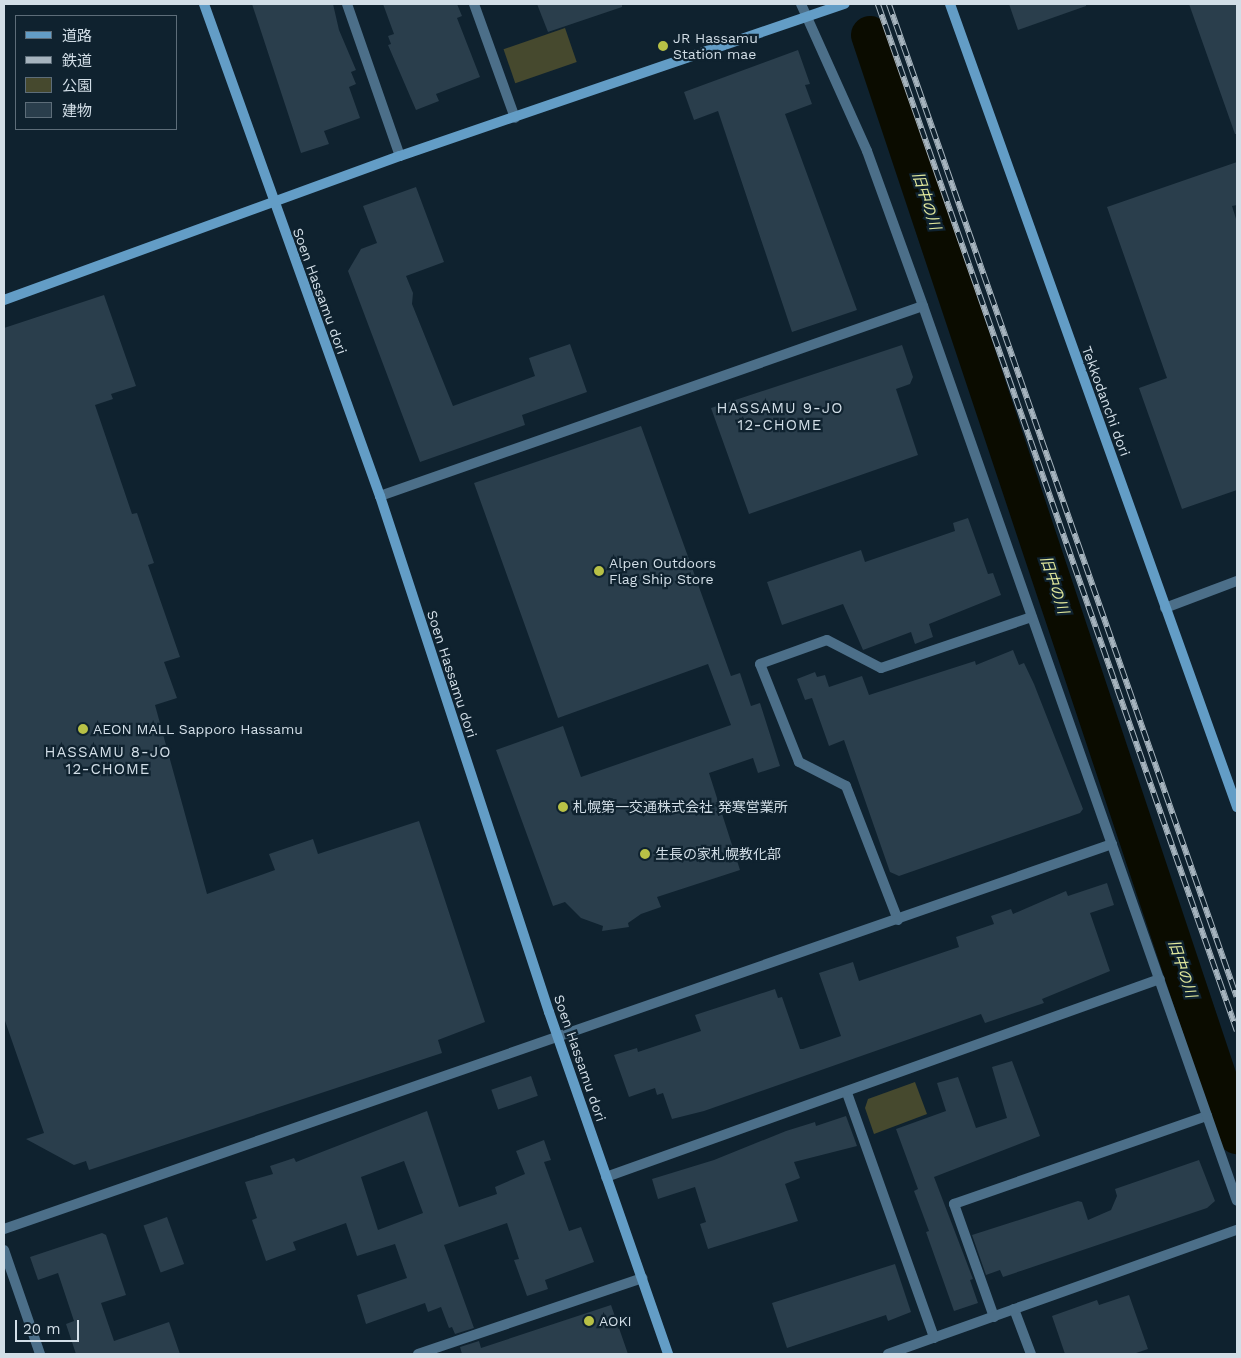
<!DOCTYPE html>
<html>
<head>
<meta charset="utf-8">
<style>
  body { margin:0 }
  #map { position:relative; width:1241px; height:1358px; overflow:hidden; background:#0f222f; font-family:"Work Sans","Noto Sans JP",sans-serif }
  div>[style] { position:absolute }
  .green>* { inset:0; background:#46492e; transform-origin:0 0 }
  .river>* { height:38px; margin:-19px; padding:0 19px; transform-origin:19px; border-radius:19px; background:#0b0c00 }
  .building>* { inset:0; background:#2a3e4c; transform-origin:0 0 }
  .lane>* { height:10px; margin:-5px; padding:0 5px; transform-origin:5px; border-radius:5px; background:#4c6f89 }
  .street>* { height:10px; margin:-5px; padding:0 5px; transform-origin:5px; border-radius:5px; background:#4c6f89 }
  .secondary>* { height:10px; margin:-5px; padding:0 5px; transform-origin:5px; border-radius:5px; background:#639dc6 }
  .rail>* { height:5.5px; margin-top:-2.75px; transform-origin:0; background:repeating-linear-gradient(90deg,#0f222f 0 11px,#a6b4be 0 22px); box-sizing:border-box; border-block:1px solid #a6b4be }
  .dots>* { width:14px; height:14px; translate:-50% -50%; box-sizing:border-box; border:2px solid #0f222f; border-radius:50% }
  span { translate:-50% -50%; white-space:nowrap; text-align:center; line-height:1.15; -webkit-text-stroke:4.5px #0f222f; paint-order:stroke }
  .poi-label { font-size:14px; color:#d2dee7 }
  .left { translate:0 -50%; text-align:left }
  .street-label { font-size:14px; color:#d2dee7 }
  .water-label { font-size:15px; color:#e0e79c; font-style:italic }
  .neighbourhood-label { font-size:15px; color:#d2dee7; letter-spacing:1px }
  .frame { position:absolute; inset:0; border:5px solid #d2dee7; pointer-events:none }
  .legend { position:absolute; left:15px; top:15px; width:162px; height:115px; box-sizing:border-box; background:#0f222f; border:1px solid #5d6d79; margin:0; padding:6px 9px; list-style:none; font-size:15px; color:#d2dee7 }
  .legend li { display:flex; align-items:center; gap:10px; height:25px }
  .legend b { width:25px; border:1px solid #5d6d79 }
  .scale { position:absolute; left:15px; top:1320px; width:64px; height:22px; box-sizing:border-box; border:2px solid #d2dee7; border-top:0; padding-left:6px; font-size:15px; line-height:18px; white-space:nowrap; color:#d2dee7; -webkit-text-stroke:4px #0f222f; paint-order:stroke }
</style>
</head>
<body>
<div id="map">
  <div class="green">
    <div style="left:565px;top:28px;width:36px;height:65px;rotate:71deg"></div>
    <div style="clip-path:polygon(915px 1082px,927px 1114px,874px 1134px,865px 1108px,868px 1099px)"></div>
  </div>
  <div class="river">
    <div style="left:870px;top:35px;width:1160px;rotate:71.55deg"></div>
  </div>
  <div class="building">
    <div style="clip-path:polygon(252px 4px,333px 4px,339px 30px,356px 70px,351px 72px,356px 84px,349px 87px,360px 118px,324px 131px,329px 144px,301px 153px)"></div>
    <div style="clip-path:polygon(383px 4px,457px 4px,462px 16px,457px 18px,480px 77px,436px 94px,439px 101px,416px 110px,388px 45px,391px 44px,388px 36px,394px 34px)"></div>
    <div style="clip-path:polygon(537px 4px,622px 4px,622px 7px,548px 32px)"></div>
    <div style="clip-path:polygon(1009px 4px,1086px 4px,1086px 6px,1018px 30px)"></div>
    <div style="clip-path:polygon(1189px 4px,1237px 4px,1237px 134px,1235px 134px)"></div>
    <div style="clip-path:polygon(798px 50px,810px 84px,805px 85px,812px 104px,785px 114px,857px 310px,792px 332px,718px 111px,694px 120px,684px 92px)"></div>
    <div style="clip-path:polygon(1237px 162px,1237px 205px,1232px 206px,1237px 222px,1237px 490px,1182px 509px,1139px 388px,1167px 378px,1107px 207px)"></div>
    <div style="clip-path:polygon(416px 187px,444px 262px,406px 276px,413px 293px,412px 304px,453px 406px,535px 376px,529px 358px,570px 344px,587px 392px,522px 415px,525px 425px,420px 462px,348px 271px,361px 249px,377px 243px,363px 206px)"></div>
    <div style="clip-path:polygon(104px 295px,136px 386px,111px 394px,113px 399px,95px 405px,132px 514px,137px 513px,154px 563px,148px 565px,180px 657px,164px 662px,177px 698px,155px 705px,207px 894px,275px 870px,269px 854px,313px 839px,318px 854px,419px 821px,485px 1022px,438px 1040px,442px 1053px,89px 1170px,86px 1161px,74px 1165px,26px 1139px,44px 1133px,4px 1018px,4px 328px)"></div>
    <div style="clip-path:polygon(902px 345px,913px 377px,910px 384px,896px 389px,918px 455px,749px 514px,711px 408px)"></div>
    <div style="clip-path:polygon(641px 426px,731px 676px,740px 673px,751px 706px,760px 703px,780px 766px,758px 773px,753px 758px,709px 773px,740px 870px,657px 897px,661px 907px,641px 914px,628px 923px,629px 927px,602px 931px,603px 926px,581px 918px,565px 902px,553px 906px,496px 750px,563px 726px,581px 777px,731px 725px,708px 664px,558px 718px,474px 483px)"></div>
    <div style="clip-path:polygon(968px 518px,988px 574px,993px 573px,1001px 595px,929px 624px,933px 637px,915px 644px,911px 632px,863px 650px,843px 604px,782px 625px,767px 582px,861px 550px,865px 562px,955px 531px,953px 523px)"></div>
    <div style="clip-path:polygon(1013px 650px,1019px 665px,1024px 663px,1034px 684px,1083px 809px,1080px 813px,899px 876px,890px 872px,844px 740px,829px 746px,812px 698px,805px 700px,797px 679px,815px 672px,817px 677px,825px 675px,829px 687px,862px 676px,869px 695px,975px 661px,976px 665px)"></div>
    <div style="clip-path:polygon(1107px 883px,1114px 905px,1090px 913px,1110px 971px,1042px 999px,1044px 1003px,985px 1023px,981px 1014px,704px 1111px,672px 1119px,663px 1093px,657px 1095px,655px 1088px,629px 1097px,614px 1055px,637px 1048px,638px 1052px,701px 1031px,695px 1015px,775px 989px,778px 998px,782px 997px,800px 1049px,803px 1049px,841px 1036px,819px 973px,853px 962px,859px 981px,959px 947px,956px 937px,994px 924px,991px 916px,1011px 909px,1013px 914px,1066px 891px,1068px 896px)"></div>
    <div style="clip-path:polygon(1012px 1061px,1040px 1136px,934px 1177px,973px 1279px,970px 1280px,978px 1303px,954px 1311px,926px 1232px,929px 1231px,914px 1191px,918px 1189px,896px 1129px,946px 1111px,937px 1083px,958px 1077px,976px 1128px,1007px 1118px,992px 1067px)"></div>
    <div style="left:531px;top:1076px;width:21px;height:42px;rotate:71deg"></div>
    <div style="clip-path:polygon(evenodd,427px 1111px,459px 1207px,497px 1194px,495px 1187px,525px 1174px,516px 1151px,544px 1140px,551px 1160px,544px 1162px,569px 1231px,581px 1227px,594px 1262px,545px 1280px,548px 1289px,527px 1296px,514px 1260px,519px 1259px,507px 1223px,444px 1245px,474px 1328px,455px 1334px,452px 1327px,449px 1328px,441px 1307px,428px 1312px,425px 1303px,366px 1324px,357px 1295px,407px 1278px,395px 1244px,357px 1256px,346px 1223px,293px 1242px,296px 1250px,266px 1261px,252px 1220px,257px 1218px,245px 1182px,273px 1174px,270px 1166px,294px 1158px,296px 1162px,427px 1111px,404px 1161px,423px 1213px,378px 1230px,361px 1177px,404px 1161px)"></div>
    <div style="clip-path:polygon(846px 1116px,857px 1146px,794px 1162px,800px 1178px,785px 1184px,798px 1221px,708px 1249px,700px 1224px,706px 1222px,695px 1187px,658px 1199px,652px 1179px,714px 1160px,786px 1131px,815px 1122px,816px 1126px)"></div>
    <div style="clip-path:polygon(1199px 1160px,1215px 1201px,1207px 1208px,1003px 1277px,1000px 1270px,986px 1275px,972px 1235px,1078px 1201px,1082px 1202px,1088px 1220px,1111px 1210px,1117px 1196px,1115px 1189px)"></div>
    <div style="left:167px;top:1217px;width:50px;height:25px;rotate:70deg"></div>
    <div style="clip-path:polygon(102px 1233px,106px 1235px,126px 1295px,101px 1303px,114px 1341px,169px 1322px,180px 1354px,76px 1354px,66px 1324px,74px 1321px,58px 1273px,38px 1280px,30px 1257px)"></div>
    <div style="clip-path:polygon(895px 1264px,911px 1312px,888px 1321px,886px 1315px,787px 1348px,772px 1303px)"></div>
    <div style="clip-path:polygon(1129px 1295px,1148px 1349px,1133px 1354px,1065px 1354px,1052px 1316px,1097px 1300px,1099px 1305px)"></div>
    <div style="clip-path:polygon(611px 1305px,628px 1354px,462px 1354px,460px 1347px,479px 1341px,481px 1348px)"></div>
  </div>
  <div class="lane">
    <div style="left:1014px;top:1309px;width:48px;rotate:69.3deg"></div>
    <div style="left:994px;top:1317px;width:120px;rotate:-109.5deg"></div>
    <div style="left:954px;top:1204px;width:268px;rotate:-19.2deg"></div>
  </div>
  <div class="street">
    <div style="left:347px;top:4px;width:161px;rotate:70.8deg"></div>
    <div style="left:474px;top:4px;width:121px;rotate:70.2deg"></div>
    <div style="left:801px;top:4px;width:161px;rotate:65.8deg"></div>
    <div style="left:867px;top:151px;width:165px;rotate:70.1deg"></div>
    <div style="left:923px;top:306px;width:948px;rotate:70.67deg"></div>
    <div style="left:380px;top:496px;width:575px;rotate:-19.29deg"></div>
    <div style="left:1165px;top:608px;width:77px;rotate:-20.6deg"></div>
    <div style="left:898px;top:920px;width:144px;rotate:-111.2deg"></div>
    <div style="left:846px;top:786px;width:53px;rotate:-152.9deg"></div>
    <div style="left:799px;top:762px;width:105px;rotate:-111.7deg"></div>
    <div style="left:760px;top:664px;width:71px;rotate:-19.7deg"></div>
    <div style="left:827px;top:640px;width:61px;rotate:27.4deg"></div>
    <div style="left:881px;top:668px;width:159px;rotate:-18.7deg"></div>
    <div style="left:847px;top:1093px;width:260px;rotate:70.4deg"></div>
    <div style="left:606px;top:1177px;width:588px;rotate:-19.67deg"></div>
    <div style="left:4px;top:1229px;width:1173px;rotate:-19.16deg"></div>
    <div style="left:4px;top:1250px;width:110px;rotate:70.9deg"></div>
    <div style="left:418px;top:1354px;width:237px;rotate:-18.7deg"></div>
    <div style="left:888px;top:1354px;width:370px;rotate:-19.6deg"></div>
  </div>
  <div class="secondary">
    <div style="left:204px;top:4px;width:523px;rotate:70.32deg"></div>
    <div style="left:380px;top:496px;width:543px;rotate:71.87deg"></div>
    <div style="left:549px;top:1012px;width:362px;rotate:70.8deg"></div>
    <div style="left:950px;top:4px;width:853px;rotate:70.33deg"></div>
    <div style="left:4px;top:300px;width:421px;rotate:-20deg"></div>
    <div style="left:400px;top:156px;width:470px;rotate:-18.9deg"></div>
  </div>
  <div class="rail">
    <div style="left:878px;top:4px;width:1088px;rotate:70.73deg"></div>
    <div style="left:889px;top:4px;width:1052px;rotate:70.69deg"></div>
  </div>
  <div class="dots">
    <div style="left:663px;top:46px;background:#b8c146"></div>
    <div style="left:599px;top:571px;background:#b8c146"></div>
    <div style="left:83px;top:729px;background:#b8c146"></div>
    <div style="left:563px;top:807px;background:#b8c146"></div>
    <div style="left:645px;top:854px;background:#b8c146"></div>
    <div style="left:589px;top:1321px;background:#b8c146"></div>
  </div>
  <div class="poi-label">
    <span class="left" style="left:673px;top:46px">JR Hassamu<br>Station mae</span>
    <span class="left" style="left:609px;top:571px">Alpen Outdoors<br>Flag Ship Store</span>
    <span class="left" style="left:93px;top:729px">AEON MALL Sapporo Hassamu</span>
    <span class="left" style="left:573px;top:807px">札幌第一交通株式会社 発寒営業所</span>
    <span class="left" style="left:655px;top:854px">生長の家札幌教化部</span>
    <span class="left" style="left:599px;top:1321px">AOKI</span>
  </div>
  <div class="street-label">
    <span style="left:320px;top:291px;rotate:70deg">Soen Hassamu dori</span>
    <span style="left:1106px;top:401px;rotate:70deg">Tekkodanchi dori</span>
    <span style="left:452px;top:674px;rotate:72deg">Soen Hassamu dori</span>
    <span style="left:580px;top:1058px;rotate:71deg">Soen Hassamu dori</span>
  </div>
  <div class="water-label">
    <span style="left:926px;top:201px;rotate:72deg">旧中の川</span>
    <span style="left:1054px;top:585px;rotate:72deg">旧中の川</span>
    <span style="left:1182px;top:969px;rotate:72deg">旧中の川</span>
  </div>
  <div class="neighbourhood-label">
    <span style="left:780px;top:417px">HASSAMU 9-JO<br>12-CHOME</span>
    <span style="left:108px;top:761px">HASSAMU 8-JO<br>12-CHOME</span>
  </div>
  <div class="frame"></div>
  <ul class="legend">
  <li><b style="height:6px;background:#639dc6"></b>道路</li>
  <li><b style="height:6px;background:#a6b4be"></b>鉄道</li>
  <li><b style="height:14px;background:#46492e"></b>公園</li>
  <li><b style="height:14px;background:#2a3e4c"></b>建物</li>
  </ul>
  <div class="scale">20 m</div>
</div>
</body>
</html>
